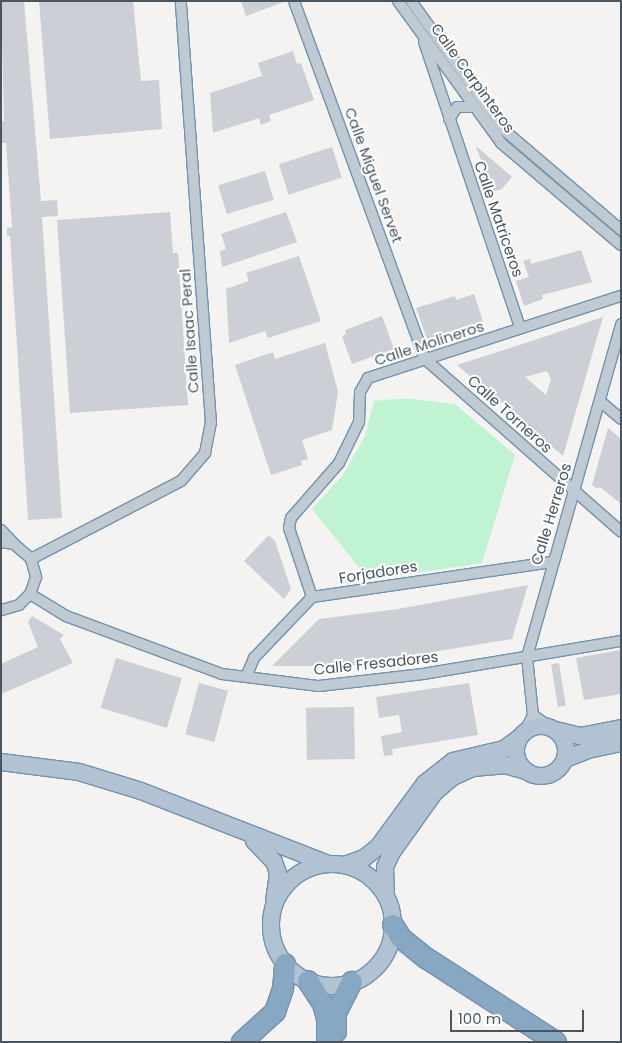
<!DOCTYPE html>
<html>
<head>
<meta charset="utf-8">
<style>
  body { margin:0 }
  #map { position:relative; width:622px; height:1043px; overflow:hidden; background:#f5f2f2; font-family:Poppins,sans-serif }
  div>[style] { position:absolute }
  .green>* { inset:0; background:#c0f3d2 }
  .building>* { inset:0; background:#cccfd5; transform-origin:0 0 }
  .roads { filter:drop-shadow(1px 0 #7392af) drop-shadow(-1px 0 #7392af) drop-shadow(0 1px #7392af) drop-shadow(0 -1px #7392af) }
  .minor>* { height:10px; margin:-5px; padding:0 5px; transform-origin:5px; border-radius:5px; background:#c0cad2 }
  .primary>* { height:16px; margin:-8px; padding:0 8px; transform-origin:8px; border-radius:8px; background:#b1c3d2 }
  .primary>.ring { margin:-8px; padding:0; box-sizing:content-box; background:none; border:16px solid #b1c3d2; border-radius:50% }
  .motorway>* { height:20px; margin:-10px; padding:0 10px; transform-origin:10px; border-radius:10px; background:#88a7c3 }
  span { translate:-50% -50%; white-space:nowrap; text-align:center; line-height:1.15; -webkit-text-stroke:4px #fff; paint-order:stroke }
  .street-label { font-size:15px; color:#495661 }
  .frame { position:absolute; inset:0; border:2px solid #495661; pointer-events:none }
  .scale { position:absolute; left:450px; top:1010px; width:134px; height:22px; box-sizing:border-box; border:2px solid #495661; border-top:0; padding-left:6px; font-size:15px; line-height:18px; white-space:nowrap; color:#495661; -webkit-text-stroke:4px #fff; paint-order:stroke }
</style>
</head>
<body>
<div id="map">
  <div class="green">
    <div style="clip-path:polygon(404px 398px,455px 404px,515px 455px,482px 563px,369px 580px,312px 509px,343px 475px,365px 436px,374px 401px)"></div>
  </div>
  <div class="building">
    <div style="clip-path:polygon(1px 1px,24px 1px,41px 201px,57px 200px,58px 216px,42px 217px,62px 518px,28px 520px,10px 236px,7px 236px,7px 228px,12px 227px,6px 143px,1px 143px,1px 121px,4px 121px)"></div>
    <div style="clip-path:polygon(39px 1px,133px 1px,141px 81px,159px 80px,162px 129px,50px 139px)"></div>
    <div style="clip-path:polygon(241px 1px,284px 1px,284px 2px,246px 16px)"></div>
    <div style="clip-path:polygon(293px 51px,297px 64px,301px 63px,314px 100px,269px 115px,271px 121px,261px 125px,259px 118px,213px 133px,210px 93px,262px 76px,258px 63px)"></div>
    <div style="clip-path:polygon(476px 146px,512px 177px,502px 189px,492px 192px)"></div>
    <div style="left:332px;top:147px;width:32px;height:56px;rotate:72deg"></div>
    <div style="left:265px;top:171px;width:30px;height:49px;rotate:73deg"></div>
    <div style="clip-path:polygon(170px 212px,173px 253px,178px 253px,188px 405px,70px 413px,57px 220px)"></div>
    <div style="clip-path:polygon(286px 212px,297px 242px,222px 267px,220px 251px,226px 249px,221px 234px)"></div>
    <div style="clip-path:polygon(581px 250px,592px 282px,542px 295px,543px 299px,524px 306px,516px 281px,529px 277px,523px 261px,530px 259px,531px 264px)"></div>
    <div style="clip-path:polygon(299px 256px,321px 321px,268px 338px,265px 331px,229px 343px,226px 289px,249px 281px,246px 273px)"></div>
    <div style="clip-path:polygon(474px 294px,483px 321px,427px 339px,416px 308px,455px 296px,456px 300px)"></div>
    <div style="clip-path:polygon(382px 316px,394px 349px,352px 364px,342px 336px,346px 334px,345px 330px)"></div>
    <div style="clip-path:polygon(evenodd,603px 317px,563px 456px,457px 365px,535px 340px,603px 317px,547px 371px,551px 379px,546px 395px,525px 377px,547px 371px)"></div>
    <div style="clip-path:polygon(325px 343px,338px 392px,332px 430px,302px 440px,308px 459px,301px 461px,302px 465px,271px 475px,235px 365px,273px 352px,275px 359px)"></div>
    <div style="clip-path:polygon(608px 428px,621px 439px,621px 504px,600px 487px,598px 489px,592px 485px)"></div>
    <div style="clip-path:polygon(269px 535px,275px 541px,291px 589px,284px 599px,244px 561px)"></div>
    <div style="clip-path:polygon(528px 585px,512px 639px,348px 666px,272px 666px,319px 619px,398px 609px)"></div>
    <div style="clip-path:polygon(32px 616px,64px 635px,60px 639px,73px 663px,1px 694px,1px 664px,38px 647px,28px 622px)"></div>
    <div style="clip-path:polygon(621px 650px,621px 694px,584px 700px,576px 658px)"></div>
    <div style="left:116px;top:658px;width:69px;height:52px;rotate:17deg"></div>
    <div style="left:559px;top:663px;width:43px;height:8px;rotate:81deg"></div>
    <div style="left:199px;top:683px;width:30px;height:53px;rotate:15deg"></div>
    <div style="clip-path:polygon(469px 683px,478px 735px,392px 749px,393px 755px,384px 756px,381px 736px,402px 732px,399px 715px,379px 718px,376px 697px)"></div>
    <div style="left:354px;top:707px;width:52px;height:48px;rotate:89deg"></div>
  </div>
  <div class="roads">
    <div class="minor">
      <div style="left:294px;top:1px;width:381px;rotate:69.9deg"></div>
      <div style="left:425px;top:359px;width:261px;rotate:41.4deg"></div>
      <div style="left:398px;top:1px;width:175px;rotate:54deg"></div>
      <div style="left:501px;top:143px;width:157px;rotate:40.4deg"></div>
      <div style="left:411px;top:1px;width:159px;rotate:54.2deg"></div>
      <div style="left:504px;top:130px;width:154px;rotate:40.5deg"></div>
      <div style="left:424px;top:42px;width:302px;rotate:71.4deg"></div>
      <div style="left:449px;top:119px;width:14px;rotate:-56deg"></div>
      <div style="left:457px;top:107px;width:18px"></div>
      <div style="left:601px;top:402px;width:26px;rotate:40deg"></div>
      <div style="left:1px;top:530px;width:19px;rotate:47deg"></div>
      <div style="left:1px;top:542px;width:13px;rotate:9deg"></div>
      <div style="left:14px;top:544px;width:23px;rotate:41deg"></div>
      <div style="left:31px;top:559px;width:19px;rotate:74deg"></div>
      <div style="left:36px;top:577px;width:18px;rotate:109deg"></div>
      <div style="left:30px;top:594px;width:16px;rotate:135deg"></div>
      <div style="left:19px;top:605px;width:19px;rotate:164deg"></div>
      <div style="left:31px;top:559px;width:169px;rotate:-27.5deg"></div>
      <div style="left:181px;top:481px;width:37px;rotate:-49deg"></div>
      <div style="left:205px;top:453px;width:31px;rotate:-79deg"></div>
      <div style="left:211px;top:423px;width:423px;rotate:-94.1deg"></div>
      <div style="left:30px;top:594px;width:42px;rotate:31.4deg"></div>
      <div style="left:66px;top:616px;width:166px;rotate:20.4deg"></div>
      <div style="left:222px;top:674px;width:98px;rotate:7.1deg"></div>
      <div style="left:319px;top:686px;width:105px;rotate:-6.6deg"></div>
      <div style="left:423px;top:674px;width:201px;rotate:-9.5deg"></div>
      <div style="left:312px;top:597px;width:73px;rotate:-108.4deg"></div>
      <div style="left:289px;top:528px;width:10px;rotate:-79deg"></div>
      <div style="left:291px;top:518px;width:73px;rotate:-48.9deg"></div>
      <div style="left:339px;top:463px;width:46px;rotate:-64deg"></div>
      <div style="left:359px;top:422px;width:30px;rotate:-88deg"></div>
      <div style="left:360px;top:392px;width:16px;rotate:-60deg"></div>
      <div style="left:368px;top:378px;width:266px;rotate:-18deg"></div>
      <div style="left:246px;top:677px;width:21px;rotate:-67deg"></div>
      <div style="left:254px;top:658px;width:84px;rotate:-46.4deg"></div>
      <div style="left:312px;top:597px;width:243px;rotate:-8.3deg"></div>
      <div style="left:533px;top:715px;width:58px;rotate:-95.9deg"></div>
      <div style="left:527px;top:657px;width:346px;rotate:-74.2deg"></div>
      <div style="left:533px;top:715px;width:19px;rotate:36deg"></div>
      <div style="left:525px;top:731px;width:18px;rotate:-63deg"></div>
    </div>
    <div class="primary">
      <div class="ring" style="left:516px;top:726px;width:34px;height:34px"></div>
      <div style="left:556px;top:730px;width:25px;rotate:14deg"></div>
      <div style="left:580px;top:736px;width:42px;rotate:-11deg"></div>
      <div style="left:565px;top:759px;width:25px;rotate:-21deg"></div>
      <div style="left:588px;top:750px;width:34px;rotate:-12deg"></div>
      <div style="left:1px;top:762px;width:79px;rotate:7.3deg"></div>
      <div style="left:79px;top:772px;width:65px;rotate:17deg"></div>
      <div style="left:141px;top:791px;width:201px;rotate:21.3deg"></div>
      <div style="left:254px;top:841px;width:29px;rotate:46deg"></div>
      <div style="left:274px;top:862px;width:12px;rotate:70deg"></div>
      <div style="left:278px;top:873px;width:27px;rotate:98deg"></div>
      <div class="ring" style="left:271px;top:864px;width:106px;height:106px"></div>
      <div style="left:344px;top:865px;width:21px;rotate:-19deg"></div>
      <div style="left:364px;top:858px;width:18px;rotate:-38deg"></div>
      <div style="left:378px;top:847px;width:79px;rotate:-53.7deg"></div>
      <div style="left:425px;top:783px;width:36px;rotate:-38deg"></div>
      <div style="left:453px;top:761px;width:52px;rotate:-13.2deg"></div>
      <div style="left:504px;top:749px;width:19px;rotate:-36deg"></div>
      <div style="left:386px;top:896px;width:29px;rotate:-92deg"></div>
      <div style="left:385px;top:867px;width:17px;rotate:-65deg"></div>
      <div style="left:392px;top:852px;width:74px;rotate:-54.4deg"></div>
      <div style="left:435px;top:792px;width:23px;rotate:-40deg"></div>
      <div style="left:453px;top:777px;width:22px;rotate:-24deg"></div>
      <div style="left:473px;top:768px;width:32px;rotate:-5deg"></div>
      <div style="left:505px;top:765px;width:22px;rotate:16deg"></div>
    </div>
    <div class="motorway">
      <div style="left:393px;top:925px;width:15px;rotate:58deg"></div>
      <div style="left:401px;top:938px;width:32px;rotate:39deg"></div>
      <div style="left:426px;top:958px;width:155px;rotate:32.9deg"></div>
      <div style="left:308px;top:981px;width:27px;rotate:57deg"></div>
      <div style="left:323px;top:1004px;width:16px;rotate:75deg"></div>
      <div style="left:327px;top:1019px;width:23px;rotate:90deg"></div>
      <div style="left:336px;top:1032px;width:19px;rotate:-90deg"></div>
      <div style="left:336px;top:1013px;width:35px;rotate:-63deg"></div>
      <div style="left:242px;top:1042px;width:45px;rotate:-42.3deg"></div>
      <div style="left:275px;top:1012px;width:24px;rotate:-71deg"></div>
      <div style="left:283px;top:989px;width:25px;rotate:-85deg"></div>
    </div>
  </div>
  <div class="street-label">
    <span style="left:473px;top:78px;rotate:54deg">Calle Carpìnteros</span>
    <span style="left:374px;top:175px;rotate:70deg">Calle Miguel Servet</span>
    <span style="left:499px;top:219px;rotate:71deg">Calle Matriceros</span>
    <span style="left:189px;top:331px;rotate:-94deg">Calle Isaac Peral</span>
    <span style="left:429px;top:343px;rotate:-18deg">Calle Molineros</span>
    <span style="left:510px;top:414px;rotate:42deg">Calle Torneros</span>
    <span style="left:551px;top:514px;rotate:-73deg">Calle Herreros</span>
    <span style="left:378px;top:572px;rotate:-9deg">Forjadores</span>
    <span style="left:376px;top:663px;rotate:-6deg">Calle Fresadores</span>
  </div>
  <div class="frame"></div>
  <div class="scale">100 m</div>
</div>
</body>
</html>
